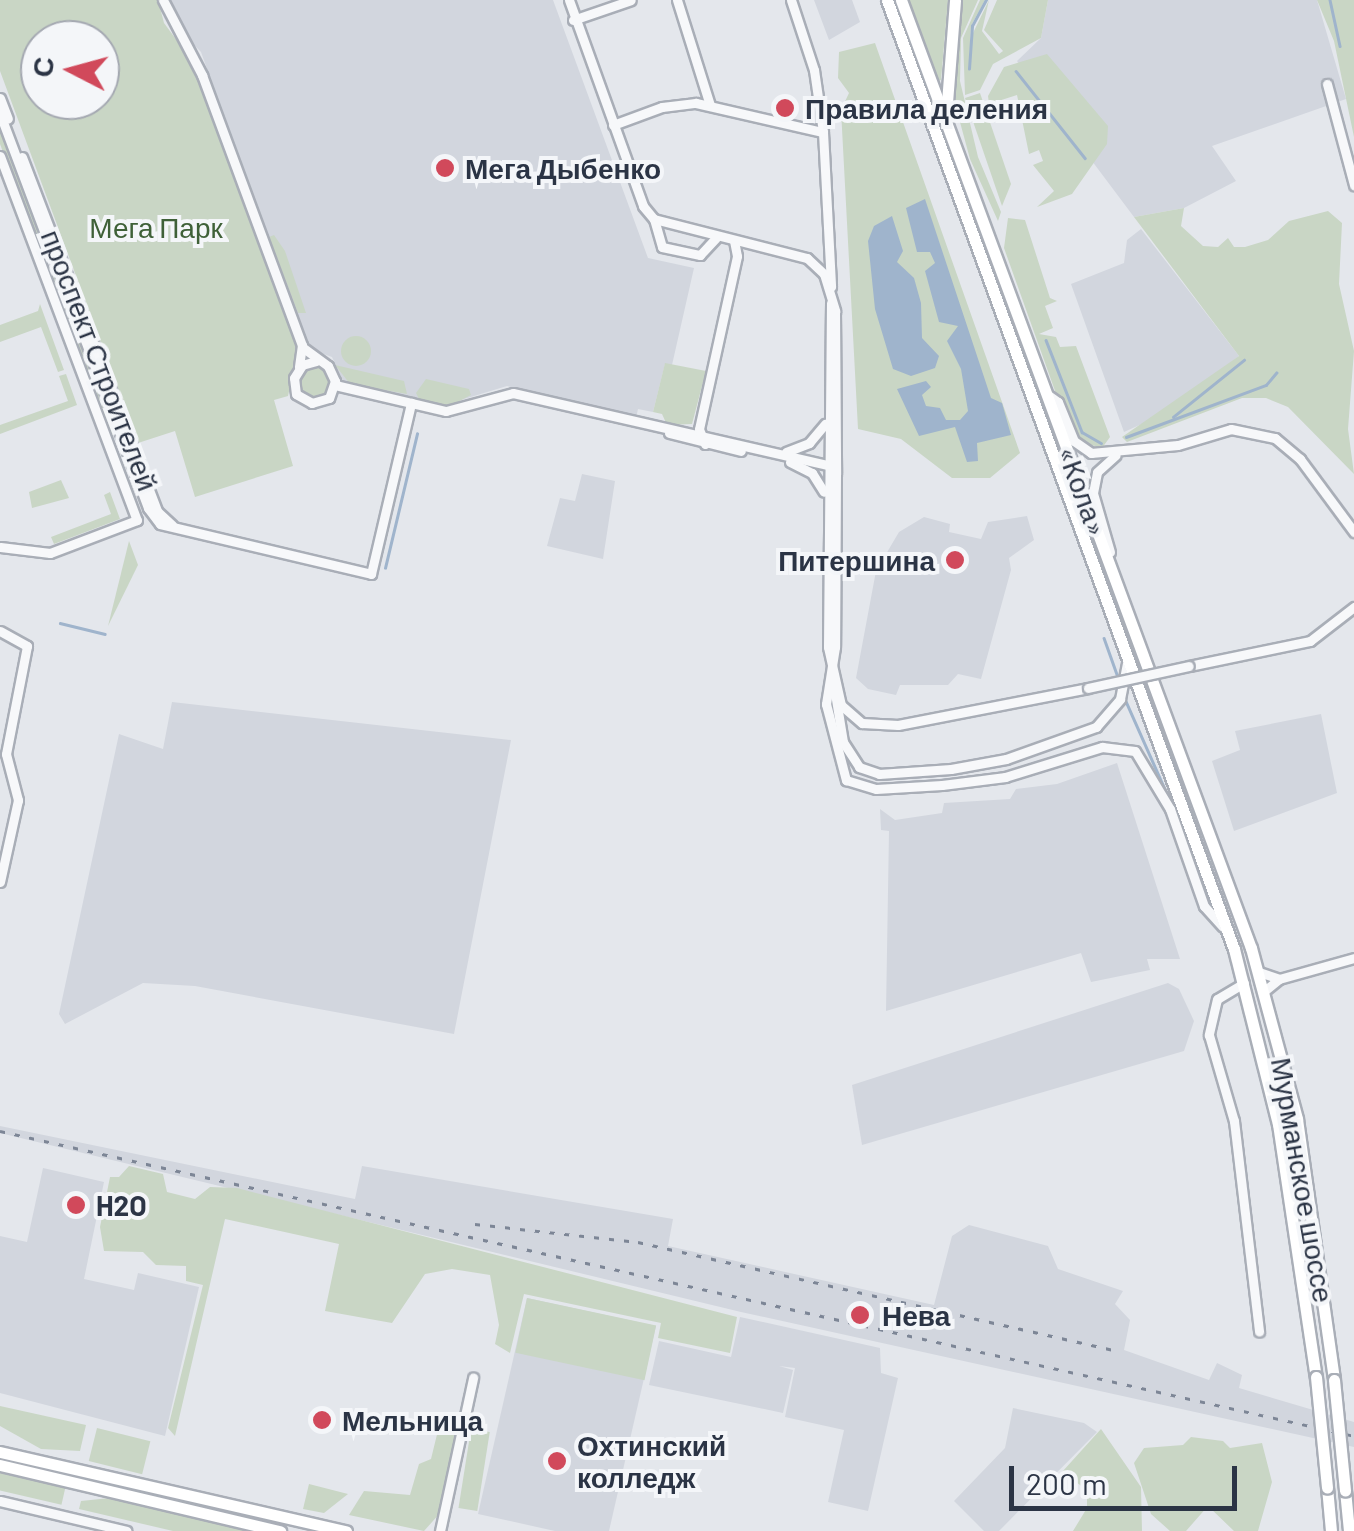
<!DOCTYPE html>
<html>
<head>
<meta charset="utf-8">
<style>
  body { margin:0 }
  #map { position:relative; width:1354px; height:1531px; overflow:hidden; background:#e4e7ec; font-family:Barlow,sans-serif }
  div>[style] { position:absolute }
  .built>* { inset:0; background:#d2d6de }
  .green>* { inset:0; background:#c9d6c5; transform-origin:0 0 }
  .round { border-radius:50% }
  .water>* { inset:0; background:#9fb4cc }
  .stream>* { height:2.5px; margin:-1.25px; padding:0 1.25px; transform-origin:1.25px; border-radius:1.25px; background:#9fb4cc }
  .roads { filter:drop-shadow(2px 0 #a9aeb7) drop-shadow(-2px 0 #a9aeb7) drop-shadow(0 2px #a9aeb7) drop-shadow(0 -2px #a9aeb7) }
  .minor>* { height:9px; margin:-4.5px; padding:0 4.5px; transform-origin:4.5px; border-radius:4.5px; background:#f7f8fa }
  .major>* { height:11px; margin:-5.5px; padding:0 5.5px; transform-origin:5.5px; border-radius:5.5px; background:#fff }
  .rail>* { height:2.5px; margin-top:-1.25px; transform-origin:0; background:repeating-linear-gradient(90deg,#7d8696 0 5px,transparent 0 15px) }
  .bridges { filter:drop-shadow(2px 0 #a9aeb7) drop-shadow(-2px 0 #a9aeb7) drop-shadow(0 2px #a9aeb7) drop-shadow(0 -2px #a9aeb7) }
  .minor-bridge>* { height:9px; margin:-4.5px; padding:0 4.5px; transform-origin:4.5px; border-radius:4.5px; background:#f7f8fa }
  .major-bridge>* { height:11px; margin:-5.5px; padding:0 5.5px; transform-origin:5.5px; border-radius:5.5px; background:#fff }
  .dots>* { width:28px; height:28px; translate:-50% -50%; box-sizing:border-box; border:5px solid #f4f6f9; border-radius:50% }
  span { translate:-50% -50%; white-space:nowrap; text-align:center; line-height:1.15; -webkit-text-stroke:8px #f4f6f9; paint-order:stroke }
  .poi-label { font-size:28px; color:#2b3445; font-weight:700 }
  .left { translate:0 -50%; text-align:left }
  .right { translate:-100% -50%; text-align:right }
  .park-label { font-size:28px; color:#3f6138 }
  .street-label { font-size:28px; color:#2b3445 }
  .north { position:absolute; left:20px; top:20px; width:100px; height:100px; box-sizing:border-box; background:#f4f6f9; border:2px solid #a4a8b1; border-radius:50%; rotate:276deg; font-size:28px; font-weight:700; line-height:40px; text-align:center; color:#2b3445 }
  .north::after { content:''; display:block; margin:auto; width:35px; height:45px; background:#d1495b; clip-path:polygon(50% 0,100% 100%,50% 72%,0 100%) }
  .scale { position:absolute; left:1009px; top:1466px; width:228px; height:45px; box-sizing:border-box; border:5px solid #2b3445; border-top:0; padding-left:12px; font-size:30px; line-height:35px; white-space:nowrap; color:#2b3445; -webkit-text-stroke:8px #f4f6f9; paint-order:stroke }
</style>
</head>
<body>
<div id="map">
  <div class="built">
    <div style="clip-path:polygon(168px 0,553px 0,648px 258px,694px 268px,672px 365px,665px 364px,653px 412px,638px 409px,636px 418px,507px 386px,441px 406px,344px 383px,332px 357px,307px 348px,201px 52px,178px 28px)"></div>
    <div style="clip-path:polygon(814px 0,852px 0,860px 22px,829px 40px)"></div>
    <div style="clip-path:polygon(1048px 0,1317px 0,1346px 99px,1212px 146px,1236px 181px,1184px 208px,1134px 217px,1017px 61px,1041px 38px)"></div>
    <div style="clip-path:polygon(1141px 229px,1239px 356px,1164px 414px,1124px 432px,1071px 284px,1124px 263px,1127px 240px)"></div>
    <div style="clip-path:polygon(582px 474px,615px 481px,603px 559px,547px 546px,560px 498px,575px 501px)"></div>
    <div style="clip-path:polygon(1027px 516px,1034px 540px,1009px 558px,1011px 570px,981px 679px,958px 674px,948px 685px,900px 685px,896px 695px,868px 689px,856px 678px,876px 571px,899px 532px,924px 517px,950px 524px,949px 532px,981px 539px,988px 522px)"></div>
    <div style="clip-path:polygon(172px 702px,511px 740px,454px 1034px,195px 986px,143px 983px,65px 1024px,59px 1014px,119px 734px,163px 749px)"></div>
    <div style="clip-path:polygon(1321px 714px,1337px 793px,1234px 831px,1212px 761px,1240px 750px,1235px 731px)"></div>
    <div style="clip-path:polygon(1117px 763px,1180px 959px,1147px 959px,1150px 970px,1091px 982px,1081px 953px,886px 1011px,889px 831px,881px 830px,880px 809px,895px 820px,942px 813px,944px 803px,1010px 799px,1016px 789px,1057px 784px)"></div>
    <div style="clip-path:polygon(1168px 983px,1179px 989px,1194px 1021px,1184px 1051px,862px 1145px,852px 1085px)"></div>
    <div style="clip-path:polygon(0 1126px,355px 1199px,362px 1166px,673px 1219px,668px 1246px,934px 1305px,952px 1236px,969px 1225px,1048px 1246px,1058px 1269px,1123px 1291px,1115px 1304px,1130px 1320px,1124px 1350px,1209px 1380px,1217px 1363px,1242px 1375px,1239px 1388px,1354px 1422px,1354px 1447px,741px 1312px,0 1133px)"></div>
    <div style="clip-path:polygon(43px 1168px,104px 1182px,84px 1279px,134px 1290px,138px 1273px,199px 1287px,165px 1436px,0 1393px,0 1236px,27px 1242px)"></div>
    <div style="clip-path:polygon(527px 1298px,656px 1326px,609px 1531px,555px 1531px,478px 1514px)"></div>
    <div style="clip-path:polygon(740px 1317px,880px 1348px,881px 1373px,898px 1378px,868px 1511px,828px 1502px,844px 1430px,785px 1417px,795px 1368px,779px 1366px,793px 1370px,783px 1413px,649px 1385px,659px 1341px,731px 1357px)"></div>
    <div style="clip-path:polygon(1013px 1408px,1084px 1423px,1097px 1432px,999px 1531px,984px 1531px,954px 1501px,1005px 1448px)"></div>
  </div>
  <div class="green">
    <div style="clip-path:polygon(evenodd,0 0,158px 0,164px 23px,192px 61px,298px 349px,288px 396px,274px 400px,293px 466px,195px 497px,175px 431px,138px 443px,0 71px,0 0,40px 40px,100px 40px,100px 100px,40px 100px,40px 40px)"></div>
    <div style="clip-path:polygon(908px 0,948px 0,941px 80px,937px 81px)"></div>
    <div style="clip-path:polygon(960px 0,978px 0,961px 38px,960px 81px,978px 157px,1001px 212px,998px 221px,970px 159px,954px 100px)"></div>
    <div style="clip-path:polygon(980px 0,985px 0,971px 26px,969px 69px,973px 33px,989px 0,982px 31px,999px 54px,1003px 51px,984px 30px,997px 0,1048px 0,1041px 38px,993px 64px,980px 90px,965px 95px,963px 38px)"></div>
    <div style="clip-path:polygon(1317px 0,1354px 0,1354px 137px,1334px 41px)"></div>
    <div style="clip-path:polygon(875px 43px,1020px 453px,990px 478px,952px 478px,901px 439px,858px 429px,841px 110px,849px 93px,838px 78px,839px 52px)"></div>
    <div style="clip-path:polygon(1047px 54px,1108px 126px,1107px 144px,1072px 194px,1037px 207px,1054px 191px,1033px 165px,1043px 161px,1039px 150px,1029px 154px,1017px 95px,989px 104px,988px 96px,1004px 67px)"></div>
    <div style="clip-path:polygon(980px 93px,1011px 184px,1002px 206px,965px 98px)"></div>
    <div style="clip-path:polygon(0 128px,49px 259px,44px 261px,0 144px)"></div>
    <div style="clip-path:polygon(1184px 208px,1181px 226px,1203px 246px,1218px 247px,1228px 238px,1234px 247px,1245px 247px,1268px 240px,1289px 221px,1328px 211px,1342px 223px,1339px 284px,1354px 351px,1348px 429px,1354px 474px,1288px 407px,1266px 398px,1242px 398px,1127px 442px,1122px 437px,1239px 356px,1134px 217px)"></div>
    <div style="clip-path:polygon(1008px 218px,1025px 220px,1050px 298px,1057px 301px,1045px 306px,1053px 328px,1039px 334px,1056px 337px,1060px 347px,1076px 346px,1110px 437px,1102px 448px,1081px 442px,1064px 416px,1004px 248px)"></div>
    <div style="clip-path:polygon(274px 235px,285px 251px,306px 313px,298px 313px,269px 237px)"></div>
    <div style="left:52px;top:266px;width:179px;height:5px;rotate:69deg"></div>
    <div style="clip-path:polygon(40px 304px,64px 370px,58px 372px,41px 327px,0 342px,0 325px,38px 311px)"></div>
    <div class="round" style="left:341px;top:336px;width:30px;height:30px"></div>
    <div style="clip-path:polygon(665px 363px,706px 371px,692px 424px,667px 425px,662px 414px,653px 412px)"></div>
    <div style="clip-path:polygon(335px 365px,404px 381px,407px 394px,350px 384px)"></div>
    <div class="round" style="left:300px;top:367px;width:30px;height:30px"></div>
    <div style="clip-path:polygon(66px 374px,77px 405px,0 434px,0 425px,68px 401px,59px 376px)"></div>
    <div style="clip-path:polygon(426px 379px,469px 389px,471px 395px,450px 406px,421px 403px,416px 393px)"></div>
    <div style="clip-path:polygon(61px 480px,69px 498px,32px 508px,29px 492px)"></div>
    <div style="clip-path:polygon(110px 492px,120px 519px,54px 544px,51px 537px,111px 514px,104px 495px)"></div>
    <div style="clip-path:polygon(129px 541px,138px 565px,108px 626px)"></div>
    <div style="clip-path:polygon(129px 1166px,163px 1174px,167px 1192px,195px 1199px,210px 1187px,237px 1188px,737px 1317px,730px 1353px,658px 1338px,661px 1323px,524px 1294px,510px 1353px,495px 1344px,499px 1325px,490px 1275px,452px 1269px,425px 1274px,392px 1323px,325px 1311px,339px 1244px,225px 1219px,175px 1436px,168px 1428px,203px 1285px,186px 1281px,186px 1266px,156px 1265px,143px 1252px,104px 1251px,100px 1227px,110px 1177px,119px 1177px)"></div>
    <div style="left:527px;top:1298px;width:132px;height:56px;rotate:12deg"></div>
    <div style="clip-path:polygon(0 1406px,86px 1425px,80px 1451px,41px 1449px,0 1426px)"></div>
    <div style="clip-path:polygon(442px 1414px,461px 1419px,441px 1512px,424px 1531px,349px 1515px,364px 1491px,410px 1495px,419px 1464px,431px 1459px)"></div>
    <div style="left:97px;top:1428px;width:55px;height:34px;rotate:14deg"></div>
    <div style="left:471px;top:1429px;width:19px;height:80px;rotate:9deg"></div>
    <div style="clip-path:polygon(1101px 1429px,1141px 1487px,1142px 1531px,1073px 1531px,1087px 1508px,1087px 1490px,1062px 1472px)"></div>
    <div style="clip-path:polygon(1191px 1437px,1223px 1441px,1230px 1448px,1262px 1443px,1272px 1482px,1258px 1531px,1234px 1531px,1208px 1506px,1186px 1531px,1170px 1531px,1151px 1514px,1134px 1463px,1144px 1448px,1183px 1445px)"></div>
    <div style="left:0;top:1473px;width:67px;height:17px;rotate:13deg"></div>
    <div style="clip-path:polygon(309px 1484px,348px 1494px,324px 1513px,303px 1509px)"></div>
    <div style="clip-path:polygon(110px 1498px,251px 1531px,173px 1531px,79px 1509px,81px 1501px)"></div>
  </div>
  <div class="water">
    <div style="clip-path:polygon(925px 199px,991px 398px,1002px 403px,1011px 435px,977px 443px,978px 461px,967px 462px,955px 427px,919px 436px,897px 389px,926px 381px,931px 387px,922px 395px,926px 406px,940px 408px,946px 420px,960px 420px,968px 411px,961px 369px,947px 341px,958px 326px,939px 322px,925px 271px,935px 263px,930px 252px,917px 252px,906px 208px)"></div>
    <div style="clip-path:polygon(892px 216px,903px 251px,897px 262px,914px 278px,921px 303px,922px 338px,939px 356px,935px 368px,911px 376px,893px 369px,875px 309px,868px 241px,874px 226px)"></div>
  </div>
  <div class="stream">
    <div style="left:1330px;top:0;width:47px;rotate:77.7deg"></div>
    <div style="left:969px;top:69px;width:43px;rotate:-86deg"></div>
    <div style="left:972px;top:26px;width:30px;rotate:-62deg"></div>
    <div style="left:1016px;top:71px;width:111px;rotate:51.6deg"></div>
    <div style="left:1046px;top:340px;width:99px;rotate:68.6deg"></div>
    <div style="left:1082px;top:432px;width:22px;rotate:30deg"></div>
    <div style="left:1173px;top:417px;width:91px;rotate:-38.8deg"></div>
    <div style="left:1126px;top:437px;width:149px;rotate:-20.4deg"></div>
    <div style="left:1266px;top:385px;width:16px;rotate:-50deg"></div>
    <div style="left:385px;top:568px;width:138px;rotate:-76.6deg"></div>
    <div style="left:60px;top:623px;width:46px;rotate:13.7deg"></div>
    <div style="left:1104px;top:638px;width:41px;rotate:70.3deg"></div>
    <div style="left:1125px;top:699px;width:116px;rotate:66.1deg"></div>
  </div>
  <div class="roads">
    <div class="minor">
      <div style="left:163px;top:0;width:85px;rotate:62.5deg"></div>
      <div style="left:202px;top:75px;width:288px;rotate:69.7deg"></div>
      <div style="left:302px;top:345px;width:22px;rotate:98deg"></div>
      <div style="left:569px;top:0;width:219px;rotate:70.2deg"></div>
      <div style="left:643px;top:206px;width:17px;rotate:50deg"></div>
      <div style="left:654px;top:219px;width:158px;rotate:14.3deg"></div>
      <div style="left:807px;top:258px;width:23px;rotate:43deg"></div>
      <div style="left:824px;top:274px;width:39px;rotate:73deg"></div>
      <div style="left:835px;top:311px;width:163px;rotate:89.6deg"></div>
      <div style="left:836px;top:474px;width:173px;rotate:90.3deg"></div>
      <div style="left:835px;top:647px;width:58px;rotate:99deg"></div>
      <div style="left:826px;top:704px;width:79px;rotate:75.3deg"></div>
      <div style="left:846px;top:780px;width:31px;rotate:17deg"></div>
      <div style="left:876px;top:789px;width:66px;rotate:-3.5deg"></div>
      <div style="left:942px;top:785px;width:64px;rotate:-7.2deg"></div>
      <div style="left:1005px;top:777px;width:102px;rotate:-17.2deg"></div>
      <div style="left:1102px;top:747px;width:33px;rotate:7deg"></div>
      <div style="left:1135px;top:751px;width:68px;rotate:58.9deg"></div>
      <div style="left:1170px;top:809px;width:103px;rotate:70.7deg"></div>
      <div style="left:1204px;top:906px;width:28px;rotate:48deg"></div>
      <div style="left:677px;top:0;width:110px;rotate:72.6deg"></div>
      <div style="left:791px;top:0;width:74px;rotate:71.8deg"></div>
      <div style="left:814px;top:70px;width:63px;rotate:81.7deg"></div>
      <div style="left:823px;top:132px;width:155px;rotate:87deg"></div>
      <div style="left:573px;top:20px;width:61px;rotate:-19deg"></div>
      <div style="left:1327px;top:84px;width:105px;rotate:75deg"></div>
      <div style="left:0;top:98px;width:22px;rotate:69deg"></div>
      <div style="left:0;top:114px;width:421px;rotate:69.4deg"></div>
      <div style="left:148px;top:508px;width:20px;rotate:53deg"></div>
      <div style="left:160px;top:524px;width:217px;rotate:13.3deg"></div>
      <div style="left:371px;top:574px;width:176px;rotate:-76.8deg"></div>
      <div style="left:613px;top:125px;width:52px;rotate:-20.2deg"></div>
      <div style="left:662px;top:107px;width:34px;rotate:-7deg"></div>
      <div style="left:696px;top:103px;width:130px;rotate:12.9deg"></div>
      <div style="left:0;top:156px;width:389px;rotate:69.4deg"></div>
      <div style="left:137px;top:520px;width:93px;rotate:159.2deg"></div>
      <div style="left:50px;top:553px;width:50px;rotate:-173.2deg"></div>
      <div style="left:22px;top:157px;width:379px;rotate:69.1deg"></div>
      <div style="left:157px;top:511px;width:21px;rotate:43deg"></div>
      <div style="left:654px;top:219px;width:29px;rotate:74deg"></div>
      <div style="left:662px;top:247px;width:39px;rotate:12deg"></div>
      <div style="left:700px;top:255px;width:23px;rotate:-47deg"></div>
      <div style="left:831px;top:303px;width:344px;rotate:90.5deg"></div>
      <div style="left:828px;top:647px;width:59px;rotate:77.4deg"></div>
      <div style="left:841px;top:705px;width:28px;rotate:41deg"></div>
      <div style="left:862px;top:723px;width:36px;rotate:3deg"></div>
      <div style="left:898px;top:725px;width:194px;rotate:-11deg"></div>
      <div style="left:302px;top:347px;width:32px;rotate:36deg"></div>
      <div style="left:328px;top:366px;width:17px;rotate:65deg"></div>
      <div style="left:335px;top:381px;width:18px;rotate:109deg"></div>
      <div style="left:329px;top:398px;width:18px;rotate:164deg"></div>
      <div style="left:312px;top:403px;width:18px;rotate:-151deg"></div>
      <div style="left:296px;top:394px;width:16px;rotate:-97deg"></div>
      <div style="left:294px;top:378px;width:15px;rotate:-58deg"></div>
      <div style="left:302px;top:365px;width:15px;rotate:-16deg"></div>
      <div style="left:335px;top:385px;width:114px;rotate:13.2deg"></div>
      <div style="left:446px;top:411px;width:69px;rotate:-15deg"></div>
      <div style="left:513px;top:393px;width:323px;rotate:12.9deg"></div>
      <div style="left:1048px;top:395px;width:12px;rotate:35deg"></div>
      <div style="left:1058px;top:402px;width:42px;rotate:67.7deg"></div>
      <div style="left:1074px;top:441px;width:21px;rotate:35deg"></div>
      <div style="left:1091px;top:453px;width:87px;rotate:-5.3deg"></div>
      <div style="left:1178px;top:445px;width:55px;rotate:-16.8deg"></div>
      <div style="left:1231px;top:429px;width:45px;rotate:11.6deg"></div>
      <div style="left:1275px;top:438px;width:33px;rotate:40deg"></div>
      <div style="left:1300px;top:459px;width:91px;rotate:53.5deg"></div>
      <div style="left:669px;top:433px;width:74px;rotate:14deg"></div>
      <div style="left:705px;top:444px;width:16px;rotate:-112deg"></div>
      <div style="left:699px;top:429px;width:177px;rotate:-77.6deg"></div>
      <div style="left:737px;top:256px;width:16px;rotate:-101deg"></div>
      <div style="left:786px;top:452px;width:25px;rotate:-21deg"></div>
      <div style="left:809px;top:443px;width:25px;rotate:-50deg"></div>
      <div style="left:790px;top:462px;width:25px;rotate:27deg"></div>
      <div style="left:812px;top:473px;width:22px;rotate:58deg"></div>
      <div style="left:1110px;top:552px;width:61px;rotate:-106.1deg"></div>
      <div style="left:1093px;top:493px;width:21px;rotate:-79deg"></div>
      <div style="left:1097px;top:472px;width:25px;rotate:-42deg"></div>
      <div style="left:0;top:631px;width:31px;rotate:29deg"></div>
      <div style="left:27px;top:646px;width:110px;rotate:101deg"></div>
      <div style="left:6px;top:754px;width:48px;rotate:75.4deg"></div>
      <div style="left:18px;top:800px;width:84px;rotate:102.4deg"></div>
      <div style="left:1189px;top:666px;width:124px;rotate:-11.7deg"></div>
      <div style="left:1310px;top:641px;width:56px;rotate:-37.7deg"></div>
      <div style="left:834px;top:687px;width:56px;rotate:80.7deg"></div>
      <div style="left:843px;top:742px;width:30px;rotate:57deg"></div>
      <div style="left:859px;top:767px;width:21px;rotate:19deg"></div>
      <div style="left:879px;top:774px;width:72px;rotate:-4deg"></div>
      <div style="left:951px;top:769px;width:56px;rotate:-10.3deg"></div>
      <div style="left:1006px;top:759px;width:96px;rotate:-19.6deg"></div>
      <div style="left:1096px;top:727px;width:37px;rotate:-49deg"></div>
      <div style="left:1120px;top:699px;width:42px;rotate:-79deg"></div>
      <div style="left:1259px;top:972px;width:21px;rotate:19deg"></div>
      <div style="left:1279px;top:979px;width:19px;rotate:141deg"></div>
      <div style="left:1279px;top:979px;width:78px;rotate:-15.6deg"></div>
      <div style="left:1244px;top:983px;width:31px;rotate:149deg"></div>
      <div style="left:1217px;top:999px;width:37px;rotate:103deg"></div>
      <div style="left:1209px;top:1035px;width:90px;rotate:73.8deg"></div>
      <div style="left:1234px;top:1121px;width:212px;rotate:83.2deg"></div>
      <div style="left:0;top:1501px;width:130px;rotate:13.3deg"></div>
      <div style="left:440px;top:1531px;width:157px;rotate:-77.8deg"></div>
    </div>
    <div class="major">
      <div style="left:887px;top:0;width:1010px;rotate:69.92deg"></div>
      <div style="left:1234px;top:949px;width:180px;rotate:75.9deg"></div>
      <div style="left:1278px;top:1124px;width:256px;rotate:81.5deg"></div>
      <div style="left:901px;top:0;width:1011px;rotate:69.74deg"></div>
      <div style="left:1251px;top:948px;width:177px;rotate:74.9deg"></div>
      <div style="left:1297px;top:1119px;width:264px;rotate:81.9deg"></div>
      <div style="left:946px;top:115px;width:115px;rotate:-85.5deg"></div>
      <div style="left:0;top:1452px;width:355px;rotate:12.9deg"></div>
      <div style="left:0;top:1465px;width:288px;rotate:13.3deg"></div>
      <div style="left:1327px;top:1487px;width:44px;rotate:84.8deg"></div>
      <div style="left:1345px;top:1490px;width:41px;rotate:84.4deg"></div>
    </div>
  </div>
  <div class="rail">
    <div style="left:0;top:1131px;width:1388px;rotate:12.69deg"></div>
    <div style="left:475px;top:1224px;width:164px;rotate:6.3deg"></div>
    <div style="left:638px;top:1242px;width:491px;rotate:12.8deg"></div>
  </div>
  <div class="bridges">
    <div class="minor-bridge">
      <div style="left:1088px;top:688px;width:103px;rotate:-12.3deg"></div>
    </div>
    <div class="major-bridge">
      <div style="left:1316px;top:1377px;width:111px;rotate:84.3deg"></div>
      <div style="left:1334px;top:1380px;width:111px;rotate:84.3deg"></div>
    </div>
  </div>
  <div class="dots">
    <div style="left:785px;top:108px;background:#d1495b"></div>
    <div style="left:445px;top:168px;background:#d1495b"></div>
    <div style="left:955px;top:560px;background:#d1495b"></div>
    <div style="left:76px;top:1205px;background:#d1495b"></div>
    <div style="left:860px;top:1315px;background:#d1495b"></div>
    <div style="left:322px;top:1420px;background:#d1495b"></div>
    <div style="left:557px;top:1461px;background:#d1495b"></div>
  </div>
  <div class="poi-label">
    <span class="left" style="left:805px;top:108px">Правила деления</span>
    <span class="left" style="left:465px;top:168px">Мега Дыбенко</span>
    <span class="right" style="left:935px;top:560px">Питершина</span>
    <span class="left" style="left:96px;top:1205px">H2O</span>
    <span class="left" style="left:882px;top:1315px">Нева</span>
    <span class="left" style="left:342px;top:1420px">Мельница</span>
    <span class="left" style="left:577px;top:1461px">Охтинский<br>колледж</span>
  </div>
  <div class="park-label">
    <span style="left:156px;top:227px">Мега Парк</span>
  </div>
  <div class="street-label">
    <span style="left:100px;top:360px;rotate:69deg">проспект Строителей</span>
    <span style="left:1083px;top:491px;rotate:70deg">«Кола»</span>
    <span style="left:1303px;top:1180px;rotate:80deg">Мурманское шоссе</span>
  </div>
  <div class="north">С</div>
  <div class="scale">200 m</div>
</div>
</body>
</html>
